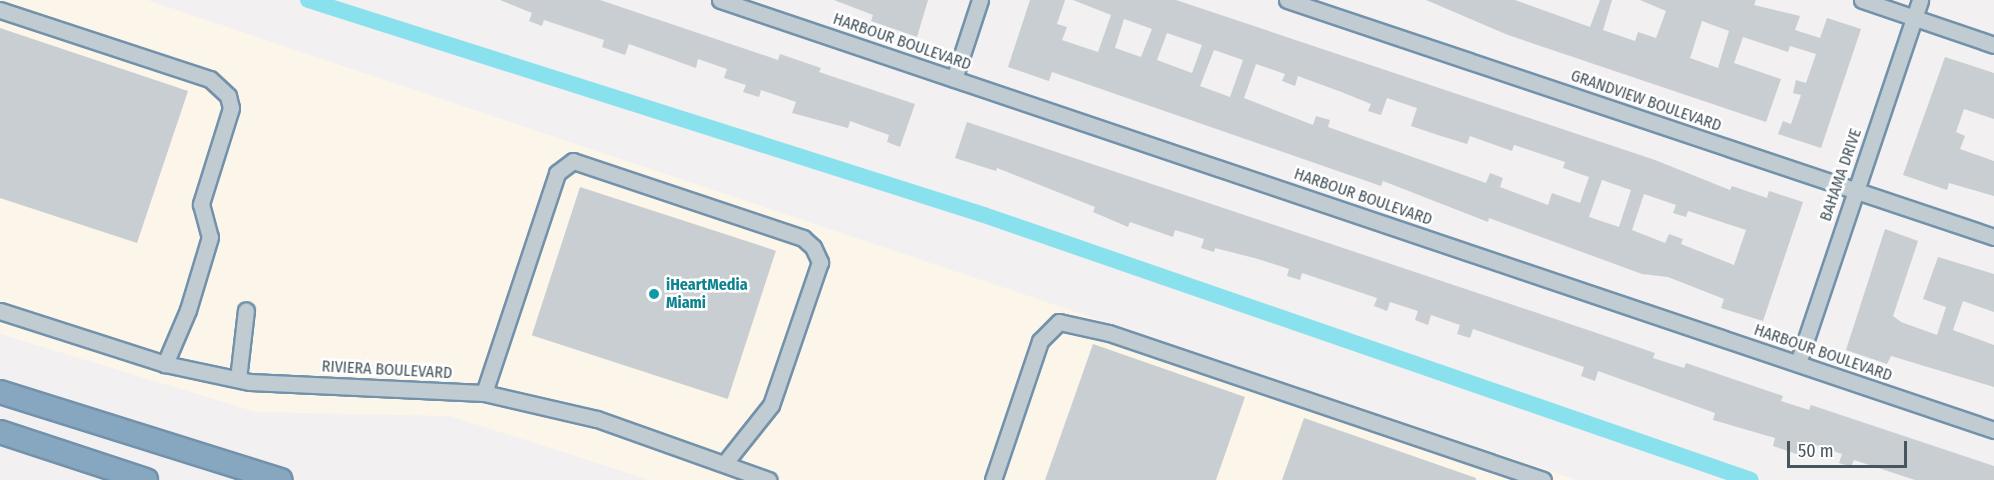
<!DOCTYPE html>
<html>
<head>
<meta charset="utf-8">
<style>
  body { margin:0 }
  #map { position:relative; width:1994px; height:480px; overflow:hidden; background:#f2f0f0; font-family:"Fira Sans Condensed",sans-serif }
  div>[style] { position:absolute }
  .commercial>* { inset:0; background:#fcf5e9 }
  .canal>* { height:16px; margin:-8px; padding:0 8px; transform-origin:8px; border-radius:8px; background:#8ae1ee }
  .building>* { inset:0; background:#c9ced2; transform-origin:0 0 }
  .roads { filter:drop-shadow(2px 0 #7292ab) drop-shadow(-2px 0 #7292ab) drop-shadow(0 2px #7292ab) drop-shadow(0 -2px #7292ab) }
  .minor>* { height:15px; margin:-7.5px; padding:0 7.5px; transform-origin:7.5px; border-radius:7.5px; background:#c0cbd2 }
  .highway>* { height:22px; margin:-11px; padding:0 11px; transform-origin:11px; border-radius:11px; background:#87a6bf }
  .dots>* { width:16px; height:16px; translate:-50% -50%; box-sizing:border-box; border:3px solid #fff; border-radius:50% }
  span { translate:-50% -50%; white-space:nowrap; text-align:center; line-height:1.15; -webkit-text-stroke:5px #fff; paint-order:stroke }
  .street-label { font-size:16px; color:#47555e }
  .culture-label { font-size:16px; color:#0d838f; font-weight:700 }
  .left { translate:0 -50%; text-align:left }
  .scale { position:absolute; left:1787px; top:441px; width:120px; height:27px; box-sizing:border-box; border:3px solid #47555e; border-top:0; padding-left:8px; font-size:18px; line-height:21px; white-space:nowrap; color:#47555e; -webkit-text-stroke:4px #fff; paint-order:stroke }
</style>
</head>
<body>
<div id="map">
  <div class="commercial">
    <div style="clip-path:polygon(0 0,147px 0,1577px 480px,650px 480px,450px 416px,256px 412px,0 334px)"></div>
  </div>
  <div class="canal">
    <div style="left:308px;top:0;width:709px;rotate:17.64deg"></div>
    <div style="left:984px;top:215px;width:811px;rotate:19.06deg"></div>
  </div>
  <div class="building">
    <div style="clip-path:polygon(500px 0,600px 0,778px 60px,780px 54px,821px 68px,819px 72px,915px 104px,900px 147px,887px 142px,889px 135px,850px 121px,848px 128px,792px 113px,796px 102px,761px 90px,759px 97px,743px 92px,746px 85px,724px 78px,727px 69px,698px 59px,696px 68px,629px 44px,625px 55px,602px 47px,604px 40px,544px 20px,542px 26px,529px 21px,532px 13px)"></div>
    <div style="clip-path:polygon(834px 0,928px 0,917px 37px,871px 21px,873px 15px)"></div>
    <div style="clip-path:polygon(evenodd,1030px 0,1065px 0,1057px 24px,1067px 27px,1062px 40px,1098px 52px,1111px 15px,1073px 0,1176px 0,1655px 160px,1730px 190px,1732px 186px,1767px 198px,1769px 191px,1803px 202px,1763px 321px,1721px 308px,1724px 299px,1668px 277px,1642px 274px,1489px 218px,1488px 222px,1383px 181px,1381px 186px,1052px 72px,1049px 81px,1008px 67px,1030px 0,1124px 19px,1152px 29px,1141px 57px,1115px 48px,1124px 19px,1030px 0,1167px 33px,1202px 45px,1192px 73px,1157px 60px,1167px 33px,1030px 0,1214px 50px,1243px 60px,1230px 97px,1200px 86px,1214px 50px,1030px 0,1256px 64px,1285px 74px,1282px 81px,1295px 86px,1298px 76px,1344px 93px,1371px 104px,1368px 111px,1381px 115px,1387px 98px,1417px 108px,1411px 126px,1441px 136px,1467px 144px,1470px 136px,1512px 151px,1514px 145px,1565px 162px,1563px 168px,1589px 177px,1580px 203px,1552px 193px,1548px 205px,1500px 187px,1503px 178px,1490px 173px,1486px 183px,1328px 127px,1330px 120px,1316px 116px,1313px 125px,1244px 98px,1256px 64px,1030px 0,1602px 180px,1631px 190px,1619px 227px,1589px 217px,1602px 180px,1030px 0,1644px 194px,1676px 205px,1673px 213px,1686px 217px,1688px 211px,1746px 230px,1734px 265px,1681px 244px,1683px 239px,1669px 234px,1665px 243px,1632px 230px,1644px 194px)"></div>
    <div style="clip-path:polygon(evenodd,1426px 0,1515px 0,1590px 27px,1600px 0,1612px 0,1603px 30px,1635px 41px,1638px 32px,1656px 38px,1666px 11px,1640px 0,1756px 0,1754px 5px,1800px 16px,1795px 30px,1820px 38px,1827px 18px,1861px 29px,1821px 148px,1778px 134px,1783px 121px,1791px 124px,1801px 95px,1793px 93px,1796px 80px,1806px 83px,1816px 54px,1790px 46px,1788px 52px,1743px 37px,1734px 63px,1781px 79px,1766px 122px,1508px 35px,1426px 0,1702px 21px,1729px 31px,1718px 68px,1690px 58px,1702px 21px)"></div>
    <div style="clip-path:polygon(0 28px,188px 91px,137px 243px,0 198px)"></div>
    <div style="clip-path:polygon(1945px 57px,1994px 73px,1994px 119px,1964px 109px,1956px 132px,1965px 136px,1960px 149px,1994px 161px,1994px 196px,1949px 183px,1947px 190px,1903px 175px)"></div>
    <div style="clip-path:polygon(967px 122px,1585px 329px,1655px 353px,1653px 358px,1684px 368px,1686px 363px,1783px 396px,1781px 401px,1809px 410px,1811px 405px,1994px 466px,1994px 480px,1915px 480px,1854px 460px,1851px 467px,1839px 463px,1842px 454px,1813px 444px,1809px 458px,1773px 446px,1775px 438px,1713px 420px,1715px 413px,1598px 371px,1595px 381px,1581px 376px,1584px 367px,1473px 329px,1470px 338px,1457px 334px,1460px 325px,1431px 315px,1428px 325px,1415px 320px,1418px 311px,1390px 302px,1387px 311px,1374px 306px,1377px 298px,1302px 273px,1300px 280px,1287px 276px,1289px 269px,1258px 259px,1215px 248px,1214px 252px,1201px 248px,1204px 239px,1175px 230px,1173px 237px,1130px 222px,1128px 227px,1093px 212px,1095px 207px,997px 168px,996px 171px,955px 158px)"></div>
    <div style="left:580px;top:187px;width:206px;height:156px;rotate:18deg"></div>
    <div style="clip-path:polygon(1885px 229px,1918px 241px,1893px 316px,1901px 322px,1937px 335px,1946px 307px,1923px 299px,1938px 257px,1994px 274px,1994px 312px,1963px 301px,1953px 330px,1994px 345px,1994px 387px,1891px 356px,1887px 364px,1846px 350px)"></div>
    <div style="clip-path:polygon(1093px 344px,1245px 397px,1216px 480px,1045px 480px)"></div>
    <div style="clip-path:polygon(1304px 418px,1476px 478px,1476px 480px,1282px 480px)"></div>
  </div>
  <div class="roads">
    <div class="minor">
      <div style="left:720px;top:0;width:1345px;rotate:18.65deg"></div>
      <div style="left:1287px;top:0;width:746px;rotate:18.53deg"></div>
      <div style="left:1862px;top:0;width:139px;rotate:18.8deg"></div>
      <div style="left:0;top:10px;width:221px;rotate:18.2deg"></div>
      <div style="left:210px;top:79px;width:25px;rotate:43deg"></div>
      <div style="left:228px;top:96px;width:12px;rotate:76deg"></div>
      <div style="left:231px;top:108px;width:101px;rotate:107.4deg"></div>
      <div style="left:201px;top:204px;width:34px;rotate:75deg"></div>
      <div style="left:210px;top:237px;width:76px;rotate:106.8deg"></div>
      <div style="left:188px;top:310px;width:59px;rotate:113.1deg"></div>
      <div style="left:954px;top:79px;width:83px;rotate:-71.8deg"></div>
      <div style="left:0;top:311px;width:173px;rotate:17.8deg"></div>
      <div style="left:165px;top:364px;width:87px;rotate:12deg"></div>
      <div style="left:250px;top:382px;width:234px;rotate:2.7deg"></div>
      <div style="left:484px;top:393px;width:116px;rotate:13deg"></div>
      <div style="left:597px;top:419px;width:182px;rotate:19.6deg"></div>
      <div style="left:1798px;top:363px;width:383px;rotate:-71.4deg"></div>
      <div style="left:238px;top:379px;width:69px;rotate:-83.4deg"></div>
      <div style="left:484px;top:393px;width:232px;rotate:-71.6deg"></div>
      <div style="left:557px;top:173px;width:20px;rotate:-37deg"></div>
      <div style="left:573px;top:161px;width:243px;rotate:18.5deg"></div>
      <div style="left:803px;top:238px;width:13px;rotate:42deg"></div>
      <div style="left:813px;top:247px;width:17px;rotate:65deg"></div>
      <div style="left:820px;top:262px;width:151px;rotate:108.9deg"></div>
      <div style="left:771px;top:405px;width:75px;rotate:128.5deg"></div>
      <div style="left:993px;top:480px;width:147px;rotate:-71.3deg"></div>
      <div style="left:1040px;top:341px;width:27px;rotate:-45deg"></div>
      <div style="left:1059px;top:322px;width:51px;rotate:12.4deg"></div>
      <div style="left:1109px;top:333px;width:458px;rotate:18.7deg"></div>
    </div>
    <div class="highway">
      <div style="left:0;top:392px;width:294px;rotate:17.4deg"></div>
      <div style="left:0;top:432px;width:154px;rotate:18.2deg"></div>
    </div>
  </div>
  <div class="dots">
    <div style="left:654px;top:294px;background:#0f9aa8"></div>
  </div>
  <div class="street-label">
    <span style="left:902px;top:42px;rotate:19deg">HARBOUR BOULEVARD</span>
    <span style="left:1646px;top:101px;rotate:19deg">GRANDVIEW BOULEVARD</span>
    <span style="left:1841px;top:175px;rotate:-71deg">BAHAMA DRIVE</span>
    <span style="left:1363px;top:197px;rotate:19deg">HARBOUR BOULEVARD</span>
    <span style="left:1823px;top:353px;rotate:19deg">HARBOUR BOULEVARD</span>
    <span style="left:387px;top:370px;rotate:3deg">RIVIERA BOULEVARD</span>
  </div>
  <div class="culture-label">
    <span class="left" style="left:666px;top:294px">iHeartMedia<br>Miami</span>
  </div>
  <div class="scale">50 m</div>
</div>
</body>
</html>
